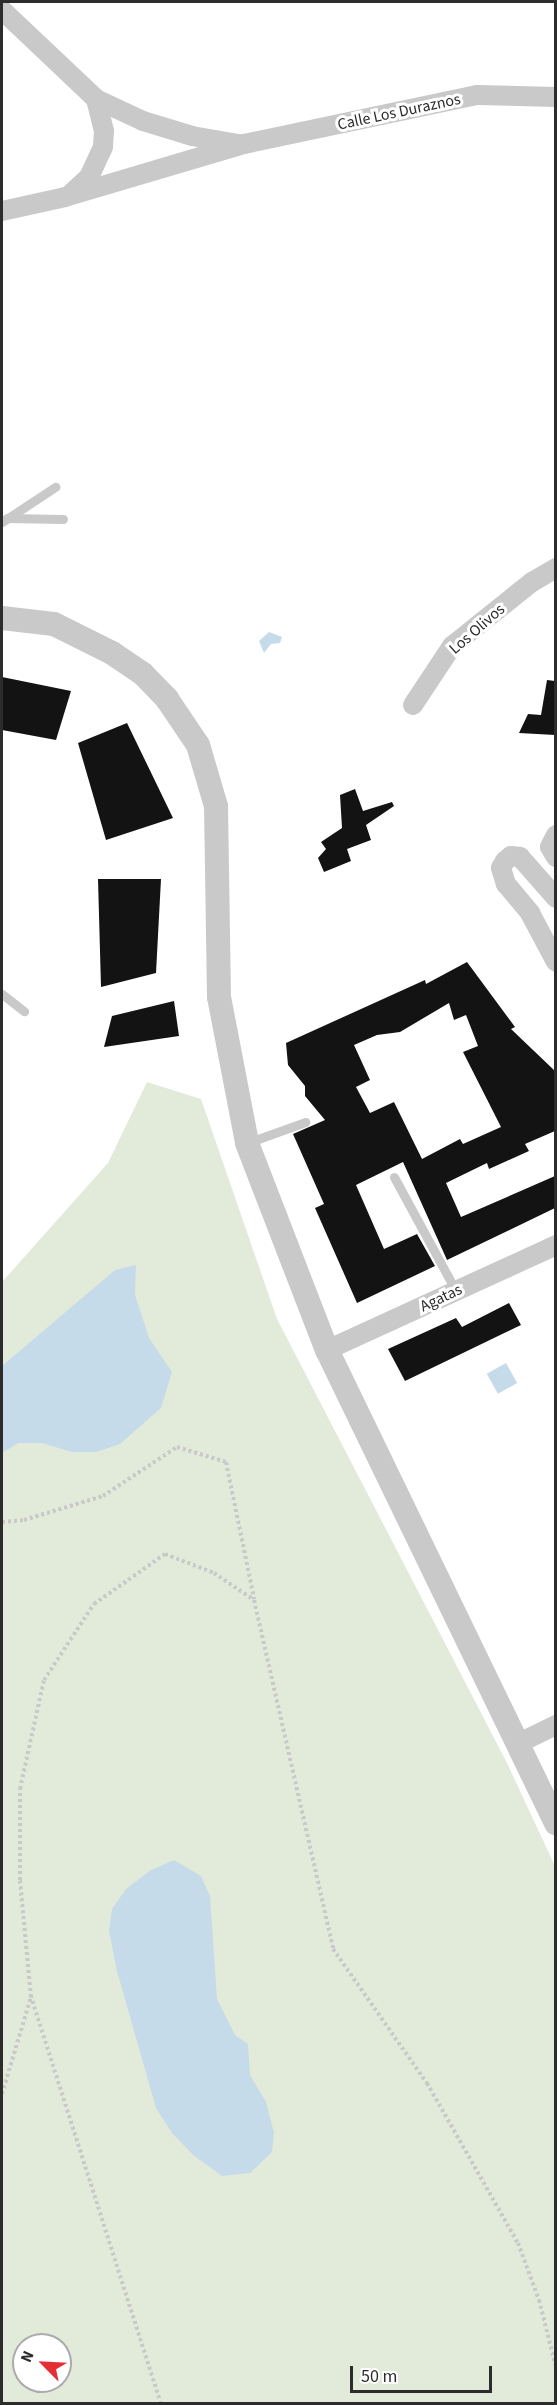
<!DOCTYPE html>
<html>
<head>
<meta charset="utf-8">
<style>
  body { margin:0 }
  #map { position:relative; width:557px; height:2405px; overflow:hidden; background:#fff; font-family:"Source Sans 3",sans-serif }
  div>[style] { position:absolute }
  .green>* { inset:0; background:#e2ead9 }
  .water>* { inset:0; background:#c5dbea; transform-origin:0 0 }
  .building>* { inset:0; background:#131313 }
  .path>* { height:4px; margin-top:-2px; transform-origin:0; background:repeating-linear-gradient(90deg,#c9c9c9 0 3px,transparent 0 6px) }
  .service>* { height:9px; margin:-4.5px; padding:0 4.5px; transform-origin:4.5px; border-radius:4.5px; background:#c9c9c9 }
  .minor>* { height:20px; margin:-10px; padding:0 10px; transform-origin:10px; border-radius:10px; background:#c9c9c9 }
  .tertiary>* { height:24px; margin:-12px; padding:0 12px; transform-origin:12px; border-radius:12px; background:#c9c9c9 }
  span { translate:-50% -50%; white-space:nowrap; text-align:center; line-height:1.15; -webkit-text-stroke:6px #fff; paint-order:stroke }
  .street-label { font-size:16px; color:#2c2c2c }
  .frame { position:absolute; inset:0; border:3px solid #2c2c2c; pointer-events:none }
  .north { position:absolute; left:12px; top:2333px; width:60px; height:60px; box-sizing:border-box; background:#fff; border:2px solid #ababab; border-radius:50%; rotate:294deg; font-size:16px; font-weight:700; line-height:24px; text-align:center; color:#2c2c2c }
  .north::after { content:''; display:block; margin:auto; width:21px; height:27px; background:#e52d34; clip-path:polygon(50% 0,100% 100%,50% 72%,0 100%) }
  .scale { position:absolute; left:350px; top:2366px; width:142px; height:27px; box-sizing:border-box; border:3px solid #2c2c2c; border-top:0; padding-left:8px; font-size:18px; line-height:21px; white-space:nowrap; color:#2c2c2c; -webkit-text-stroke:4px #fff; paint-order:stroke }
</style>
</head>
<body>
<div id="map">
  <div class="green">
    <div style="clip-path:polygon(evenodd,147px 1082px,201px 1099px,277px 1319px,507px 1763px,555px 1866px,555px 2403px,2px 2403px,2px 1282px,108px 1163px,147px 1082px,24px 2345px,60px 2345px,60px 2381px,24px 2381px,24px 2345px)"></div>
  </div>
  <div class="water">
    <div style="clip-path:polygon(269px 632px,282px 637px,280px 643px,271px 644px,264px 653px,259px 641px)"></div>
    <div style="clip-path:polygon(136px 1265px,135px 1295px,149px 1338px,172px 1372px,161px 1408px,120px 1444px,96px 1452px,72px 1452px,42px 1443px,18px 1443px,2px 1453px,2px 1366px,115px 1270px)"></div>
    <div style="left:506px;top:1363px;width:23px;height:22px;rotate:61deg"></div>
    <div style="clip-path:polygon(174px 1860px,201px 1876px,210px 1896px,217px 1999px,235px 2035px,248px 2044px,250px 2075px,266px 2102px,274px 2133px,272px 2152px,250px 2173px,222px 2176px,193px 2155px,172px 2133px,156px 2108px,117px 1971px,109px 1931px,112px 1909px,126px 1889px,151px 1870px)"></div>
  </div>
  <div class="building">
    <div style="clip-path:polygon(2px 677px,71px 691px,56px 740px,2px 730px)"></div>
    <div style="clip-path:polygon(547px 680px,555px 681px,555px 735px,519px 733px,528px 714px,541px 715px)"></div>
    <div style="clip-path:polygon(127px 723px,173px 818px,106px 840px,78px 743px)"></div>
    <div style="clip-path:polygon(355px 789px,363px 811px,392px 802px,394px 806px,366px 825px,371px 840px,347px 849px,351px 861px,324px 872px,318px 858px,326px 849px,321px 842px,342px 828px,340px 795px)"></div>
    <div style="clip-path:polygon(98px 879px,161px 879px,156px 973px,101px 987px)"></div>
    <div style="clip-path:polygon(evenodd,467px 962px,515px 1027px,511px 1029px,555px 1071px,555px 1131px,525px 1144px,529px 1151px,489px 1169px,487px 1163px,446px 1183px,461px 1217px,555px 1176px,555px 1208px,447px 1260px,403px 1162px,356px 1185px,384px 1249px,417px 1234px,435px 1266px,357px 1303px,315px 1208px,324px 1204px,293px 1134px,325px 1120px,305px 1096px,305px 1086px,288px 1065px,286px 1043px,425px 980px,426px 984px,467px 962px,449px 1003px,454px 1020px,466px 1015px,478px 1046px,463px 1052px,501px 1127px,463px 1144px,460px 1139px,422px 1159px,394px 1102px,370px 1113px,356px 1087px,370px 1080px,354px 1045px,377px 1035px,400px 1032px,449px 1003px)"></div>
    <div style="clip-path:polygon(174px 1001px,179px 1036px,104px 1047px,112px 1016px)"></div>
    <div style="clip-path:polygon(509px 1303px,521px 1325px,405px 1381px,388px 1349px,456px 1318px,462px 1327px)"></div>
  </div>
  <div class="path">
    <div style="left:2px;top:1522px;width:22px;rotate:-5deg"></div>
    <div style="left:24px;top:1520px;width:83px;rotate:-16.9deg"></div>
    <div style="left:103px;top:1496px;width:89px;rotate:-33.5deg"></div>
    <div style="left:177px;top:1447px;width:51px;rotate:17deg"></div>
    <div style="left:226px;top:1462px;width:140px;rotate:78.4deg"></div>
    <div style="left:2px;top:2094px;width:101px;rotate:-73.4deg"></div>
    <div style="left:161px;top:2404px;width:427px;rotate:-107.7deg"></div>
    <div style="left:31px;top:1997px;width:118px;rotate:-95.4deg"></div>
    <div style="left:20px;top:1880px;width:91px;rotate:-90deg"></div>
    <div style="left:20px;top:1789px;width:112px;rotate:-77.6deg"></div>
    <div style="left:44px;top:1680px;width:91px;rotate:-56.7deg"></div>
    <div style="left:94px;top:1604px;width:87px;rotate:-35.2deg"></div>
    <div style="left:165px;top:1554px;width:53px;rotate:21.2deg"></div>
    <div style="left:214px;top:1573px;width:48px;rotate:34deg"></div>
    <div style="left:254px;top:1600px;width:358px;rotate:77.2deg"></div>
    <div style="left:333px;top:1949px;width:164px;rotate:55deg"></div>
    <div style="left:427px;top:2083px;width:184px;rotate:60.4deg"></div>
    <div style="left:518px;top:2243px;width:61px;rotate:69.8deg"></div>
    <div style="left:539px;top:2300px;width:69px;rotate:75.8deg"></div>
  </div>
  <div class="service">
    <div style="left:7px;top:518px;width:56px;rotate:1deg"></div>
    <div style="left:2px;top:522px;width:64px;rotate:-33.4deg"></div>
    <div style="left:2px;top:994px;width:28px;rotate:38deg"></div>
    <div style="left:247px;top:1143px;width:62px;rotate:-19.9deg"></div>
    <div style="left:394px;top:1177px;width:130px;rotate:61.5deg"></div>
  </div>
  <div class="minor">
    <div style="left:2px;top:10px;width:129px;rotate:43.4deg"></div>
    <div style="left:96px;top:99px;width:33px;rotate:76deg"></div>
    <div style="left:104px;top:131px;width:16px;rotate:94deg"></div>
    <div style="left:103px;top:147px;width:33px;rotate:115deg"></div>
    <div style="left:89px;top:177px;width:23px;rotate:137deg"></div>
    <div style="left:96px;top:99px;width:52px;rotate:25.1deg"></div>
    <div style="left:143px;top:121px;width:51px;rotate:17deg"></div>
    <div style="left:192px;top:136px;width:47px;rotate:9.9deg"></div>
    <div style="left:2px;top:211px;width:65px;rotate:-12.5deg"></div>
    <div style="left:65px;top:197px;width:187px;rotate:-16.5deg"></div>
    <div style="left:244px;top:144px;width:238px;rotate:-11.9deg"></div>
    <div style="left:477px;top:95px;width:79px;rotate:1.5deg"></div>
    <div style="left:413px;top:705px;width:71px;rotate:-56.5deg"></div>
    <div style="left:452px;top:646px;width:102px;rotate:-38.7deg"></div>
    <div style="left:532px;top:582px;width:28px;rotate:-30deg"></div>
    <div style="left:556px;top:835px;width:13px;rotate:117deg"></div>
    <div style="left:550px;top:847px;width:12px;rotate:59deg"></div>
    <div style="left:556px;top:898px;width:55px;rotate:-131.3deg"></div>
    <div style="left:520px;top:857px;width:9px;rotate:-174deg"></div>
    <div style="left:511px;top:856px;width:8px;rotate:140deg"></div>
    <div style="left:505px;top:861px;width:8px;rotate:120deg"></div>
    <div style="left:501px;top:868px;width:17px;rotate:73deg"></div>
    <div style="left:506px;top:884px;width:38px;rotate:50deg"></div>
    <div style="left:530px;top:913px;width:55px;rotate:62deg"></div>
    <div style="left:327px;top:1350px;width:252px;rotate:-24.6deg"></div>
    <div style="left:517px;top:1744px;width:43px;rotate:-26deg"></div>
  </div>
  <div class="tertiary">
    <div style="left:2px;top:618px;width:52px;rotate:6.6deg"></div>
    <div style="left:54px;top:624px;width:65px;rotate:26.6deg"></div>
    <div style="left:112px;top:653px;width:37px;rotate:34deg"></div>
    <div style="left:143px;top:674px;width:35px;rotate:46deg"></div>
    <div style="left:167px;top:699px;width:55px;rotate:56deg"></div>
    <div style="left:198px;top:745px;width:64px;rotate:73.6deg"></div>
    <div style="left:216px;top:806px;width:191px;rotate:89.1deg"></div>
    <div style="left:219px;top:997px;width:149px;rotate:79.1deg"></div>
    <div style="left:247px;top:1143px;width:222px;rotate:68.9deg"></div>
    <div style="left:327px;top:1350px;width:526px;rotate:64.17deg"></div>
  </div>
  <div class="street-label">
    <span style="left:399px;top:112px;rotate:-12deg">Calle Los Duraznos</span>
    <span style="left:477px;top:629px;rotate:-41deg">Los Olivos</span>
    <span style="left:441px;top:1298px;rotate:-25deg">Agatas</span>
  </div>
  <div class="frame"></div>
  <div class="north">N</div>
  <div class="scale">50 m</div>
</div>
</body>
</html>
